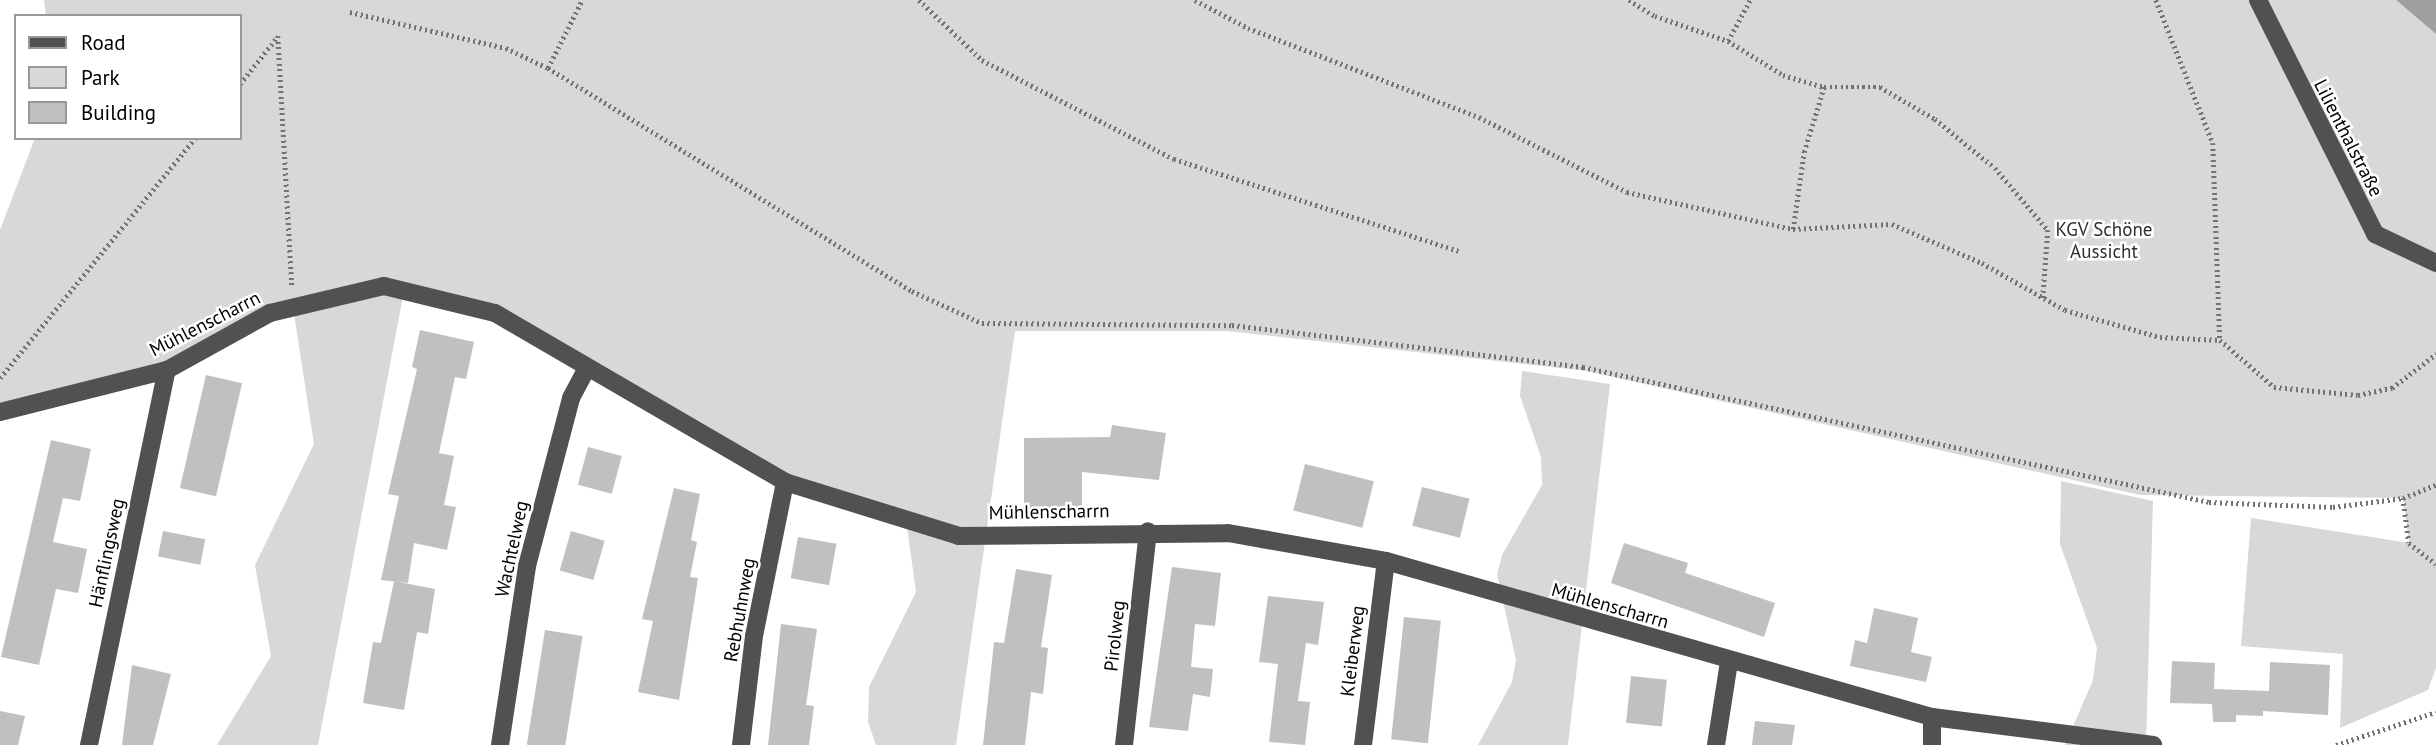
<!DOCTYPE html>
<html>
<head>
<meta charset="utf-8">
<style>
  body { margin:0 }
  #map { position:relative; width:2436px; height:745px; overflow:hidden; background:#fff; font-family:"PT Sans",sans-serif }
  div>[style] { position:absolute }
  .green>* { inset:0; background:#d8d8d8 }
  .water>* { inset:0; background:#9f9f9f }
  .building>* { inset:0; background:#c0c0c0; transform-origin:0 0 }
  .path>* { height:4.5px; margin-top:-2.25px; transform-origin:0; background:repeating-linear-gradient(90deg,#737373 0 2px,transparent 0 5.5px) }
  .minor>* { height:18px; margin:-9px; padding:0 9px; transform-origin:9px; border-radius:9px; background:#515151 }
  span { translate:-50% -50%; white-space:nowrap; text-align:center; line-height:1.15; -webkit-text-stroke:5px #fff; paint-order:stroke }
  .street-label { font-size:19px; color:#000 }
  .park-label { font-size:19px; color:#2f2f2f }
  .legend { position:absolute; left:14px; top:14px; width:228px; height:126px; box-sizing:border-box; background:#fff; border:2px solid #999; margin:0; padding:9px 12px; list-style:none; font-size:21px; color:#000 }
  .legend li { display:flex; align-items:center; gap:14px; height:35px }
  .legend b { width:35px; border:2px solid #999 }
</style>
</head>
<body>
<div id="map">
  <div class="green">
    <div style="clip-path:polygon(44px 0,2396px 0,2436px 34px,2436px 668px,2428px 690px,2340px 728px,2343px 654px,2241px 646px,2251px 518px,2409px 543px,2403px 498px,2140px 495px,1587px 371px,1227px 331px,1015px 331px,956px 745px,876px 745px,868px 722px,869px 687px,916px 592px,906px 520px,785px 482px,495px 313px,404px 291px,318px 745px,217px 745px,271px 656px,255px 565px,314px 444px,293px 307px,167px 370px,0 412px,0 230px,35px 138px,240px 138px,240px 16px,46px 16px)"></div>
    <div style="clip-path:polygon(1522px 371px,1610px 384px,1568px 745px,1478px 745px,1512px 682px,1516px 660px,1497px 574px,1502px 555px,1542px 485px,1541px 457px,1520px 396px)"></div>
    <div style="clip-path:polygon(2061px 481px,2153px 501px,2146px 745px,2065px 745px,2093px 680px,2097px 648px,2060px 544px)"></div>
  </div>
  <div class="water">
    <div style="clip-path:polygon(2396px 0,2436px 0,2436px 34px)"></div>
  </div>
  <div class="building">
    <div style="clip-path:polygon(420px 330px,474px 342px,466px 379px,455px 377px,439px 453px,454px 456px,444px 505px,456px 507px,447px 550px,414px 543px,408px 583px,381px 580px,399px 496px,388px 494px,417px 369px,412px 367px)"></div>
    <div style="left:206px;top:375px;width:37px;height:116px;rotate:13deg"></div>
    <div style="clip-path:polygon(1112px 425px,1166px 433px,1159px 480px,1082px 472px,1082px 508px,1024px 509px,1024px 438px,1110px 437px)"></div>
    <div style="clip-path:polygon(51px 440px,91px 449px,80px 501px,63px 498px,53px 542px,87px 549px,78px 593px,56px 589px,39px 665px,1px 657px)"></div>
    <div style="left:588px;top:447px;width:35px;height:39px;rotate:15deg"></div>
    <div style="left:1305px;top:464px;width:71px;height:48px;rotate:14deg"></div>
    <div style="left:1422px;top:487px;width:49px;height:40px;rotate:14deg"></div>
    <div style="clip-path:polygon(674px 488px,700px 494px,691px 540px,697px 542px,690px 577px,698px 578px,679px 700px,638px 692px,653px 621px,642px 619px)"></div>
    <div style="left:163px;top:531px;width:43px;height:26px;rotate:11deg"></div>
    <div style="left:571px;top:531px;width:35px;height:41px;rotate:16deg"></div>
    <div style="left:798px;top:537px;width:39px;height:42px;rotate:10deg"></div>
    <div style="clip-path:polygon(1624px 543px,1688px 563px,1685px 573px,1775px 603px,1764px 637px,1611px 583px)"></div>
    <div style="clip-path:polygon(1172px 567px,1221px 573px,1215px 626px,1195px 624px,1191px 667px,1213px 669px,1210px 697px,1193px 694px,1188px 731px,1149px 727px)"></div>
    <div style="clip-path:polygon(1016px 569px,1052px 575px,1041px 647px,1048px 648px,1043px 694px,1031px 692px,1025px 745px,983px 745px,994px 642px,1004px 643px)"></div>
    <div style="clip-path:polygon(394px 581px,435px 589px,428px 634px,417px 632px,404px 710px,363px 703px,373px 642px,381px 643px)"></div>
    <div style="clip-path:polygon(1268px 596px,1324px 602px,1318px 645px,1306px 643px,1298px 701px,1310px 702px,1305px 745px,1269px 742px,1278px 664px,1259px 662px)"></div>
    <div style="clip-path:polygon(1874px 608px,1918px 618px,1911px 652px,1932px 657px,1926px 682px,1850px 666px,1855px 640px,1867px 643px)"></div>
    <div style="left:1404px;top:617px;width:37px;height:123px;rotate:6deg"></div>
    <div style="clip-path:polygon(781px 624px,817px 629px,806px 705px,814px 706px,809px 745px,768px 745px)"></div>
    <div style="left:545px;top:630px;width:38px;height:116px;rotate:9deg"></div>
    <div style="clip-path:polygon(2172px 661px,2215px 663px,2214px 689px,2269px 691px,2270px 662px,2330px 665px,2328px 715px,2263px 711px,2263px 716px,2236px 715px,2236px 722px,2213px 722px,2212px 704px,2170px 703px)"></div>
    <div style="clip-path:polygon(132px 665px,171px 674px,153px 745px,122px 745px)"></div>
    <div style="left:1631px;top:676px;width:36px;height:47px;rotate:6deg"></div>
    <div style="clip-path:polygon(0 711px,25px 716px,18px 745px,0 745px)"></div>
    <div style="clip-path:polygon(1755px 721px,1795px 725px,1792px 745px,1752px 745px)"></div>
  </div>
  <div class="path">
    <div style="left:919px;top:0;width:87px;rotate:43.6deg"></div>
    <div style="left:982px;top:60px;width:216px;rotate:27.3deg"></div>
    <div style="left:1174px;top:159px;width:299px;rotate:17.9deg"></div>
    <div style="left:1195px;top:0;width:60px;rotate:27.8deg"></div>
    <div style="left:1248px;top:28px;width:248px;rotate:21.1deg"></div>
    <div style="left:1479px;top:117px;width:166px;rotate:26.9deg"></div>
    <div style="left:1627px;top:192px;width:170px;rotate:12.6deg"></div>
    <div style="left:1793px;top:229px;width:99px;rotate:-2.9deg"></div>
    <div style="left:1892px;top:224px;width:98px;rotate:23.4deg"></div>
    <div style="left:1982px;top:263px;width:95px;rotate:29.5deg"></div>
    <div style="left:2065px;top:310px;width:99px;rotate:15.9deg"></div>
    <div style="left:2160px;top:337px;width:60px;rotate:2.9deg"></div>
    <div style="left:1629px;top:0;width:31px;rotate:32deg"></div>
    <div style="left:1655px;top:16px;width:77px;rotate:18.9deg"></div>
    <div style="left:1728px;top:41px;width:47px;rotate:-61.8deg"></div>
    <div style="left:2156px;top:0;width:154px;rotate:68.3deg"></div>
    <div style="left:2213px;top:143px;width:197px;rotate:88deg"></div>
    <div style="left:2220px;top:340px;width:72px;rotate:41deg"></div>
    <div style="left:2274px;top:387px;width:84px;rotate:5.4deg"></div>
    <div style="left:2358px;top:395px;width:35px;rotate:-12deg"></div>
    <div style="left:2392px;top:388px;width:56px;rotate:-37.7deg"></div>
    <div style="left:350px;top:12px;width:160px;rotate:13deg"></div>
    <div style="left:506px;top:48px;width:47px;rotate:25.5deg"></div>
    <div style="left:548px;top:68px;width:427px;rotate:31.5deg"></div>
    <div style="left:912px;top:291px;width:77px;rotate:24.6deg"></div>
    <div style="left:982px;top:323px;width:250px;rotate:0.5deg"></div>
    <div style="left:1232px;top:325px;width:354px;rotate:6.8deg"></div>
    <div style="left:1583px;top:367px;width:640px;rotate:12.17deg"></div>
    <div style="left:2209px;top:502px;width:124px;rotate:2.3deg"></div>
    <div style="left:2333px;top:507px;width:71px;rotate:-7.3deg"></div>
    <div style="left:2403px;top:498px;width:35px;rotate:-22deg"></div>
    <div style="left:1728px;top:41px;width:65px;rotate:31.7deg"></div>
    <div style="left:1783px;top:75px;width:43px;rotate:16.3deg"></div>
    <div style="left:1824px;top:87px;width:56px"></div>
    <div style="left:1880px;top:87px;width:64px;rotate:30.2deg"></div>
    <div style="left:1935px;top:119px;width:77px;rotate:39.2deg"></div>
    <div style="left:1995px;top:168px;width:82px;rotate:49.5deg"></div>
    <div style="left:2048px;top:230px;width:68px;rotate:94.2deg"></div>
    <div style="left:548px;top:68px;width:76px;rotate:-63.4deg"></div>
    <div style="left:240px;top:84px;width:61px;rotate:-51.6deg"></div>
    <div style="left:278px;top:36px;width:250px;rotate:86.8deg"></div>
    <div style="left:1793px;top:229px;width:78px;rotate:-81.9deg"></div>
    <div style="left:1804px;top:152px;width:68px;rotate:-72.9deg"></div>
    <div style="left:0;top:378px;width:309px;rotate:-50.9deg"></div>
    <div style="left:2403px;top:498px;width:45px;rotate:82.4deg"></div>
    <div style="left:2409px;top:543px;width:34px;rotate:38deg"></div>
    <div style="left:2336px;top:745px;width:105px;rotate:-18.3deg"></div>
  </div>
  <div class="minor">
    <div style="left:2258px;top:0;width:262px;rotate:63.4deg"></div>
    <div style="left:2375px;top:234px;width:68px;rotate:25.4deg"></div>
    <div style="left:0;top:412px;width:172px;rotate:-14.1deg"></div>
    <div style="left:167px;top:370px;width:118px;rotate:-29deg"></div>
    <div style="left:270px;top:313px;width:117px;rotate:-13.3deg"></div>
    <div style="left:384px;top:286px;width:114px;rotate:13.7deg"></div>
    <div style="left:495px;top:313px;width:336px;rotate:30.2deg"></div>
    <div style="left:785px;top:482px;width:182px;rotate:17.2deg"></div>
    <div style="left:959px;top:536px;width:269px;rotate:-0.6deg"></div>
    <div style="left:1228px;top:533px;width:160px;rotate:10deg"></div>
    <div style="left:1386px;top:561px;width:568px;rotate:15.95deg"></div>
    <div style="left:1932px;top:717px;width:223px;rotate:7.2deg"></div>
    <div style="left:89px;top:745px;width:383px;rotate:-78.3deg"></div>
    <div style="left:500px;top:745px;width:181px;rotate:-81.4deg"></div>
    <div style="left:527px;top:566px;width:174px;rotate:-75.3deg"></div>
    <div style="left:571px;top:398px;width:34px;rotate:-62deg"></div>
    <div style="left:741px;top:745px;width:110px;rotate:-83.2deg"></div>
    <div style="left:754px;top:636px;width:157px;rotate:-78.6deg"></div>
    <div style="left:1124px;top:745px;width:215px;rotate:-83.6deg"></div>
    <div style="left:1363px;top:745px;width:185px;rotate:-82.9deg"></div>
    <div style="left:1716px;top:745px;width:84px;rotate:-81.1deg"></div>
    <div style="left:1932px;top:745px;width:28px;rotate:-90deg"></div>
  </div>
  <div class="street-label">
    <span style="left:2348px;top:138px;rotate:63deg">Lilienthalstraße</span>
    <span style="left:205px;top:324px;rotate:-27deg">Mühlenscharrn</span>
    <span style="left:1049px;top:512px;rotate:-1deg">Mühlenscharrn</span>
    <span style="left:512px;top:549px;rotate:-78deg">Wachtelweg</span>
    <span style="left:107px;top:553px;rotate:-78deg">Hänflingsweg</span>
    <span style="left:1610px;top:606px;rotate:16deg">Mühlenscharrn</span>
    <span style="left:740px;top:610px;rotate:-80deg">Rebhuhnweg</span>
    <span style="left:1115px;top:636px;rotate:-84deg">Pirolweg</span>
    <span style="left:1353px;top:651px;rotate:-83deg">Kleiberweg</span>
  </div>
  <div class="park-label">
    <span style="left:2104px;top:241px">KGV Schöne<br>Aussicht</span>
  </div>
  <ul class="legend">
  <li><b style="height:9px;background:#515151"></b>Road</li>
  <li><b style="height:19px;background:#d8d8d8"></b>Park</li>
  <li><b style="height:19px;background:#c0c0c0"></b>Building</li>
  </ul>
</div>
</body>
</html>
